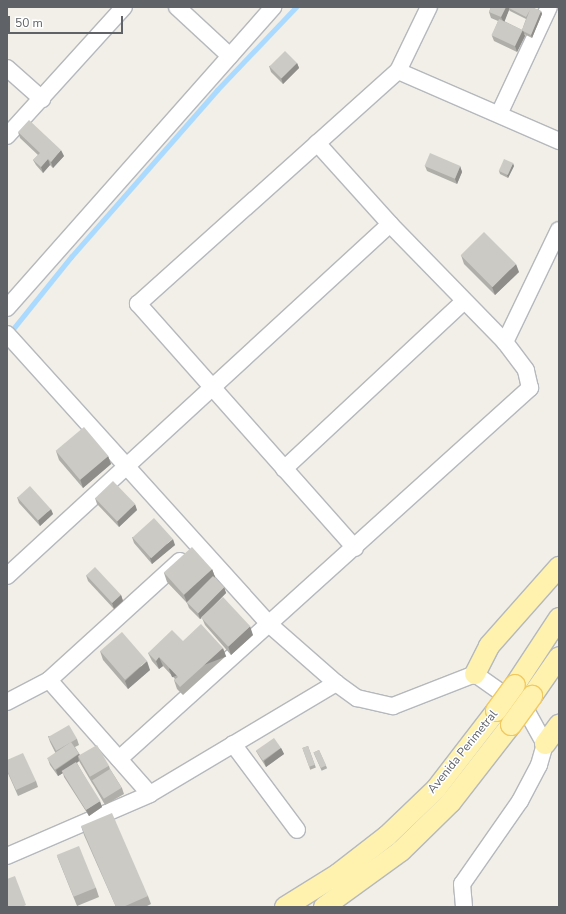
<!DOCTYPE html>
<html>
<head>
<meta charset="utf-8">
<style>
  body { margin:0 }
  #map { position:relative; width:566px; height:914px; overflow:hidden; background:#f1efe8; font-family:"Nunito Sans",sans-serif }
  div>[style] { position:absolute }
  .stream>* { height:4.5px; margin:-2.25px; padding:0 2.25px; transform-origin:2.25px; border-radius:2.25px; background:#aadaff }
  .roads { filter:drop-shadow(1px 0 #b5b8bc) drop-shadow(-1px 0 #b5b8bc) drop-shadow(0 1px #b5b8bc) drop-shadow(0 -1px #b5b8bc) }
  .minor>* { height:16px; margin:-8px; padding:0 8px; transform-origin:8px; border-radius:8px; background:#fff }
  .major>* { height:20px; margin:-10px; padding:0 10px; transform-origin:10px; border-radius:10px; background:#fff2af }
  .bridges { filter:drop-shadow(1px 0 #f2c960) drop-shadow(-1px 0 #f2c960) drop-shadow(0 1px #f2c960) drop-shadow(0 -1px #f2c960) }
  .major-bridge>* { height:20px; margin:-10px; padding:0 10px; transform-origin:10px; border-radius:10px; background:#fff2af }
  .wall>* { inset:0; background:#afaea9; transform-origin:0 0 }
  .shaded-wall>* { inset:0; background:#8f8d8a; transform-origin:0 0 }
  .building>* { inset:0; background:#cccac5; transform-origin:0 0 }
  span { translate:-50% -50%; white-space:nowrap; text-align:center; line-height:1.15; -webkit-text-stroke:3px #fff; paint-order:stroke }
  .street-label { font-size:12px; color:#5f6368 }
  .frame { position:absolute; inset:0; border:8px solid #5f6368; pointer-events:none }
  .scale { position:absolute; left:8px; top:16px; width:115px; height:18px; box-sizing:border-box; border:2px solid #5f6368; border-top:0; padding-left:5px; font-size:12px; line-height:14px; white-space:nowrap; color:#5f6368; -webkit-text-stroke:3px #fff; paint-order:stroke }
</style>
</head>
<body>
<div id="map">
  <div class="stream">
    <div style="left:9px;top:334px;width:99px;rotate:-51.2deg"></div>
    <div style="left:71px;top:257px;width:222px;rotate:-48.8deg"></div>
    <div style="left:217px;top:90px;width:115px;rotate:-46.4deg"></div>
  </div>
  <div class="roads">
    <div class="minor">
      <div style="left:177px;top:7px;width:72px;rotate:42.8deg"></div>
      <div style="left:7px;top:68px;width:47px;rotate:41.5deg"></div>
      <div style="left:398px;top:71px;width:176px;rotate:23.5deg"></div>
      <div style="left:500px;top:112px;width:116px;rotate:-65deg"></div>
      <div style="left:7px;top:136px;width:174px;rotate:-47.8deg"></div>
      <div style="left:7px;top:308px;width:402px;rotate:-48.5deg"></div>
      <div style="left:7px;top:334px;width:392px;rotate:47.9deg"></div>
      <div style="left:270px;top:625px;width:88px;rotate:41.3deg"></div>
      <div style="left:336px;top:683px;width:26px;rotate:36deg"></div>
      <div style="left:357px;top:698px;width:37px;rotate:13deg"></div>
      <div style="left:393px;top:706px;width:88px;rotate:-21.3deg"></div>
      <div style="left:475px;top:674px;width:62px;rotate:35.2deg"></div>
      <div style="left:526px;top:710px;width:39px;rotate:61deg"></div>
      <div style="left:545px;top:744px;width:22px;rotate:106deg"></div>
      <div style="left:539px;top:765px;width:41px;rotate:117.8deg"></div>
      <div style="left:520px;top:801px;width:101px;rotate:124.9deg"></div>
      <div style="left:462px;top:884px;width:23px;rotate:85deg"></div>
      <div style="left:505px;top:342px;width:124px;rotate:-64.3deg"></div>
      <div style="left:284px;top:469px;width:246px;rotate:-43deg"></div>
      <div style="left:355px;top:548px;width:327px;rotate:-131.6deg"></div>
      <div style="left:138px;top:304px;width:349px;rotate:-41.9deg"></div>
      <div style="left:398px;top:71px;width:71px;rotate:-64.2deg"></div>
      <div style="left:7px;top:576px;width:520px;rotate:-42.58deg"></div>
      <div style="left:49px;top:680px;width:152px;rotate:48.5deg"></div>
      <div style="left:7px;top:702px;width:47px;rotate:-27.6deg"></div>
      <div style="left:49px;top:680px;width:177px;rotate:-42.3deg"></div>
      <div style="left:233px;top:744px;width:107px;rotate:53.3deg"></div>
      <div style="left:119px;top:759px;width:554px;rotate:-42.07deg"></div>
      <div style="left:530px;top:388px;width:18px;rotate:-103deg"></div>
      <div style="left:526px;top:370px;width:35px;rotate:-127deg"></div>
      <div style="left:505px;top:342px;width:165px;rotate:-134.3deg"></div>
      <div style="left:390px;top:224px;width:109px;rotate:-132deg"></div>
      <div style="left:7px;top:856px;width:156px;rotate:-23.4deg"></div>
      <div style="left:150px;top:794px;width:217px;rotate:-30.8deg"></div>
    </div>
    <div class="major">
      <div style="left:475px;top:674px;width:31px;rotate:-63deg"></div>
      <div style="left:489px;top:646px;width:106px;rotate:-48.5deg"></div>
      <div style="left:515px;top:685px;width:80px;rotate:-56.7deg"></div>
      <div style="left:532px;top:696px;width:47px;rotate:-55.3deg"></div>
      <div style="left:545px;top:744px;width:24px;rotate:-54deg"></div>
      <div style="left:285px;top:907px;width:62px;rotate:-31.9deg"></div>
      <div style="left:338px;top:874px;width:62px;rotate:-37.8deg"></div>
      <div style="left:387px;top:836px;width:68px;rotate:-43.8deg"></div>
      <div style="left:436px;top:789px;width:98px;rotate:-52.4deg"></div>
      <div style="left:324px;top:907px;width:95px;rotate:-36deg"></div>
      <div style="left:401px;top:851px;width:70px;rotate:-44.4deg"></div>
      <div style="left:451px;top:802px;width:98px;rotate:-52.1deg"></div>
    </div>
  </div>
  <div class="bridges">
    <div class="major-bridge">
      <div style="left:496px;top:711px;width:32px;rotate:-54deg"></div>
      <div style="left:511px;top:725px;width:36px;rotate:-54deg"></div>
    </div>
  </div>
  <div class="wall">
    <div style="clip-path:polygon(evenodd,491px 7px,531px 7px,541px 11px,542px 14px,532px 38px,524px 34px,525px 36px,517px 52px,494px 41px,492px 36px,498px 21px,491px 18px,489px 12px,491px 7px,509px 10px,510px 11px,526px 19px,522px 30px,504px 21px,509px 10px)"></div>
    <div style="clip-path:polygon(297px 63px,299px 68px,283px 84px,271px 72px,269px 66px)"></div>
    <div style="clip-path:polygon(18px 132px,64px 156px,53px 168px,50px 165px,43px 173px,36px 165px,33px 160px,38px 155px,20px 138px)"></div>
    <div style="clip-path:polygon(425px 166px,460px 166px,462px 172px,457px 184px,427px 171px)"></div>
    <div style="clip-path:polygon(514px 166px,508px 178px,500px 174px,499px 171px)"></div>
    <div style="clip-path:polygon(461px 255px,519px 272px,495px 295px,464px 264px)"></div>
    <div style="clip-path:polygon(56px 451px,108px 456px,111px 464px,83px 488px,59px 460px)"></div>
    <div style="clip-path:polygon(17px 497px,53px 514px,40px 526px,19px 503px)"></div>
    <div style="clip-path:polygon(95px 498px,137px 510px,119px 527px,97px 504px)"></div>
    <div style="clip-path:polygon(132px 537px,175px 545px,152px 564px,134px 543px)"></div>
    <div style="clip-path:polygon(212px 569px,215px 577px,214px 578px,224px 587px,226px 593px,210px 610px,253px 635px,231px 655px,205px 625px,202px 618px,200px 619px,189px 608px,187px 603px,167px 582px,164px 573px)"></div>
    <div style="clip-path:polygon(86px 575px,121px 595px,123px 601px,114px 609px,88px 581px)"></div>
    <div style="clip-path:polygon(183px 641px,226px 656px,183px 695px,177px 689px,174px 680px,175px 679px,163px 666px,159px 669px,152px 661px,148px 653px)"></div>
    <div style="clip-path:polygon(100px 651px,150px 670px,128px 689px,103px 660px)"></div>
    <div style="clip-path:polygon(48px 736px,77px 739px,79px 745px,75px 747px,80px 755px,109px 766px,110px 769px,122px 788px,124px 794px,105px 805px,94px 786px,92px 783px,79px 761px,77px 763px,102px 807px,89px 816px,64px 777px,63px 773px,58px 776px,50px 765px,48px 759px,56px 754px,50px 742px)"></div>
    <div style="left:308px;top:746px;width:23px;height:6px;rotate:70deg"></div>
    <div style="clip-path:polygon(281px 748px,284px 754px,266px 767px,259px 756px,256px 751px)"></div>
    <div style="left:319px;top:750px;width:20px;height:6px;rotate:66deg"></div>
    <div style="clip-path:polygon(7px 760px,36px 781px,38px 787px,18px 796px,7px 771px)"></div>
    <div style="clip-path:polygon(81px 826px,148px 896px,151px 904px,145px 907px,116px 907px,84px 835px)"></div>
    <div style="clip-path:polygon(57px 856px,96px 888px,99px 897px,77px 906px)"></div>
  </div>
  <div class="shaded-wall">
    <div style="clip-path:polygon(506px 7px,510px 7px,509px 8px,509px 10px,504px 23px,501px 17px)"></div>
    <div style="clip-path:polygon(541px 11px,542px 14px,532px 38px,531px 35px)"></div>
    <div style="clip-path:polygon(523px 30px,525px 36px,517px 52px,515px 46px)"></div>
    <div style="clip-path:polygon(297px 63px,299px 68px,283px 84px,281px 78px)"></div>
    <div style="clip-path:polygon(61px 150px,64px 156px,53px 168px,51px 162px)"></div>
    <div style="clip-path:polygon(48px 159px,50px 165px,43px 173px,41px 167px)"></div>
    <div style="clip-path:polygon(513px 163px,514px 166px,508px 178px,507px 175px)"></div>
    <div style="clip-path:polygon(460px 166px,462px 172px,457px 184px,455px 179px)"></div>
    <div style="clip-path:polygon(516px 264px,519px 272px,495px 295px,492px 287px)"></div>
    <div style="clip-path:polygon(108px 456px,111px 464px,83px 488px,80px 479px)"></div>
    <div style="clip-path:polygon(135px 504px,137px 510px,119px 527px,117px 521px)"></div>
    <div style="clip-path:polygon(51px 509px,53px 514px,40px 526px,38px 520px)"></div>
    <div style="clip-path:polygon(173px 539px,175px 545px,152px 564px,150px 558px)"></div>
    <div style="clip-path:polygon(212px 569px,215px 577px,187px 603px,184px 595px)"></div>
    <div style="clip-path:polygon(224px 587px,226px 593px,200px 619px,198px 613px)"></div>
    <div style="clip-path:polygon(121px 595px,123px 601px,114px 609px,112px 603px)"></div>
    <div style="clip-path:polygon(250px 626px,253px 635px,231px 655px,228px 646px)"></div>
    <div style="left:223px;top:648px;width:9px;height:58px;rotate:69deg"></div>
    <div style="clip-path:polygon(159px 657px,163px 666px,159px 669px,156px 661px)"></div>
    <div style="clip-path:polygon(147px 661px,150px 670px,128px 689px,125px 681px)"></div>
    <div style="clip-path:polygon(281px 748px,284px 754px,266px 767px,264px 761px)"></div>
    <div style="clip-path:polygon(79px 754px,82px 759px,78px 757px,79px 761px,63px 773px,62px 771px,63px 773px,58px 776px,56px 770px)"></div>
    <div style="clip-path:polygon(100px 801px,102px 807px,89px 816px,86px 810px)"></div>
  </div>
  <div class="building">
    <div style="clip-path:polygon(491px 7px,506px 7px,501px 17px,489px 12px)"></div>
    <div style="clip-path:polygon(509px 7px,531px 7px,541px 11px,531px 35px,523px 31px,522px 30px,530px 10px,526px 17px,509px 8px)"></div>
    <div style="left:499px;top:19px;width:26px;height:18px;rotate:25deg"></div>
    <div style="left:285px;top:51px;width:17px;height:22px;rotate:45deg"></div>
    <div style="clip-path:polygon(29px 120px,61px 150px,51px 162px,48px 159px,41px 167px,33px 160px,40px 153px,18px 132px)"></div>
    <div style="left:430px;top:153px;width:33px;height:14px;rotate:23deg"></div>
    <div style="left:504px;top:159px;width:10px;height:13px;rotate:24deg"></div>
    <div style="left:484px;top:232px;width:45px;height:33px;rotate:45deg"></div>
    <div style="left:84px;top:427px;width:38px;height:37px;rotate:50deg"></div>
    <div style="left:113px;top:481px;width:32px;height:25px;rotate:46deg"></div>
    <div style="left:30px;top:486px;width:31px;height:17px;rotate:48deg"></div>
    <div style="left:154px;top:518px;width:28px;height:29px;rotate:48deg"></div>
    <div style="left:192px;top:547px;width:30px;height:38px;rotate:48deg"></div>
    <div style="left:95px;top:567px;width:38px;height:12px;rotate:47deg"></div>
    <div style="left:213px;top:576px;width:16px;height:37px;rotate:45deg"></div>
    <div style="left:223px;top:597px;width:40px;height:30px;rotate:47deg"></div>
    <div style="clip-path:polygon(201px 624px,223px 648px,180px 687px,174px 680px,178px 677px,159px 657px,156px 661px,148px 653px,172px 630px,183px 641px)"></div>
    <div style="left:122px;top:632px;width:38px;height:29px;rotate:49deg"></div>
    <div style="left:69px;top:725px;width:16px;height:24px;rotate:60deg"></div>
    <div style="left:274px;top:738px;width:12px;height:22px;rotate:55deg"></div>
    <div style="left:71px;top:742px;width:14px;height:29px;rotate:56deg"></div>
    <div style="left:97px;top:745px;width:24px;height:22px;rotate:60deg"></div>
    <div style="left:308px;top:746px;width:20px;height:6px;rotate:70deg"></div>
    <div style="left:319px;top:750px;width:17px;height:6px;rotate:65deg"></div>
    <div style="clip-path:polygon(23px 753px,36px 781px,16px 790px,7px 770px,7px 760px)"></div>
    <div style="left:76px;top:762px;width:46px;height:17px;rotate:58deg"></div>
    <div style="left:110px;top:769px;width:22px;height:21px;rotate:58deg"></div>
    <div style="clip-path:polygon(112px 813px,148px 896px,123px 907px,116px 907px,81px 826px)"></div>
    <div style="left:79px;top:846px;width:45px;height:24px;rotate:68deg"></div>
    <div style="clip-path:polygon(15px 876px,26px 905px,22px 907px,7px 907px,7px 879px)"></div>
  </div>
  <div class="street-label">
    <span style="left:463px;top:752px;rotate:-51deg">Avenida Perimetral</span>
  </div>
  <div class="frame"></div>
  <div class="scale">50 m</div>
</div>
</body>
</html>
